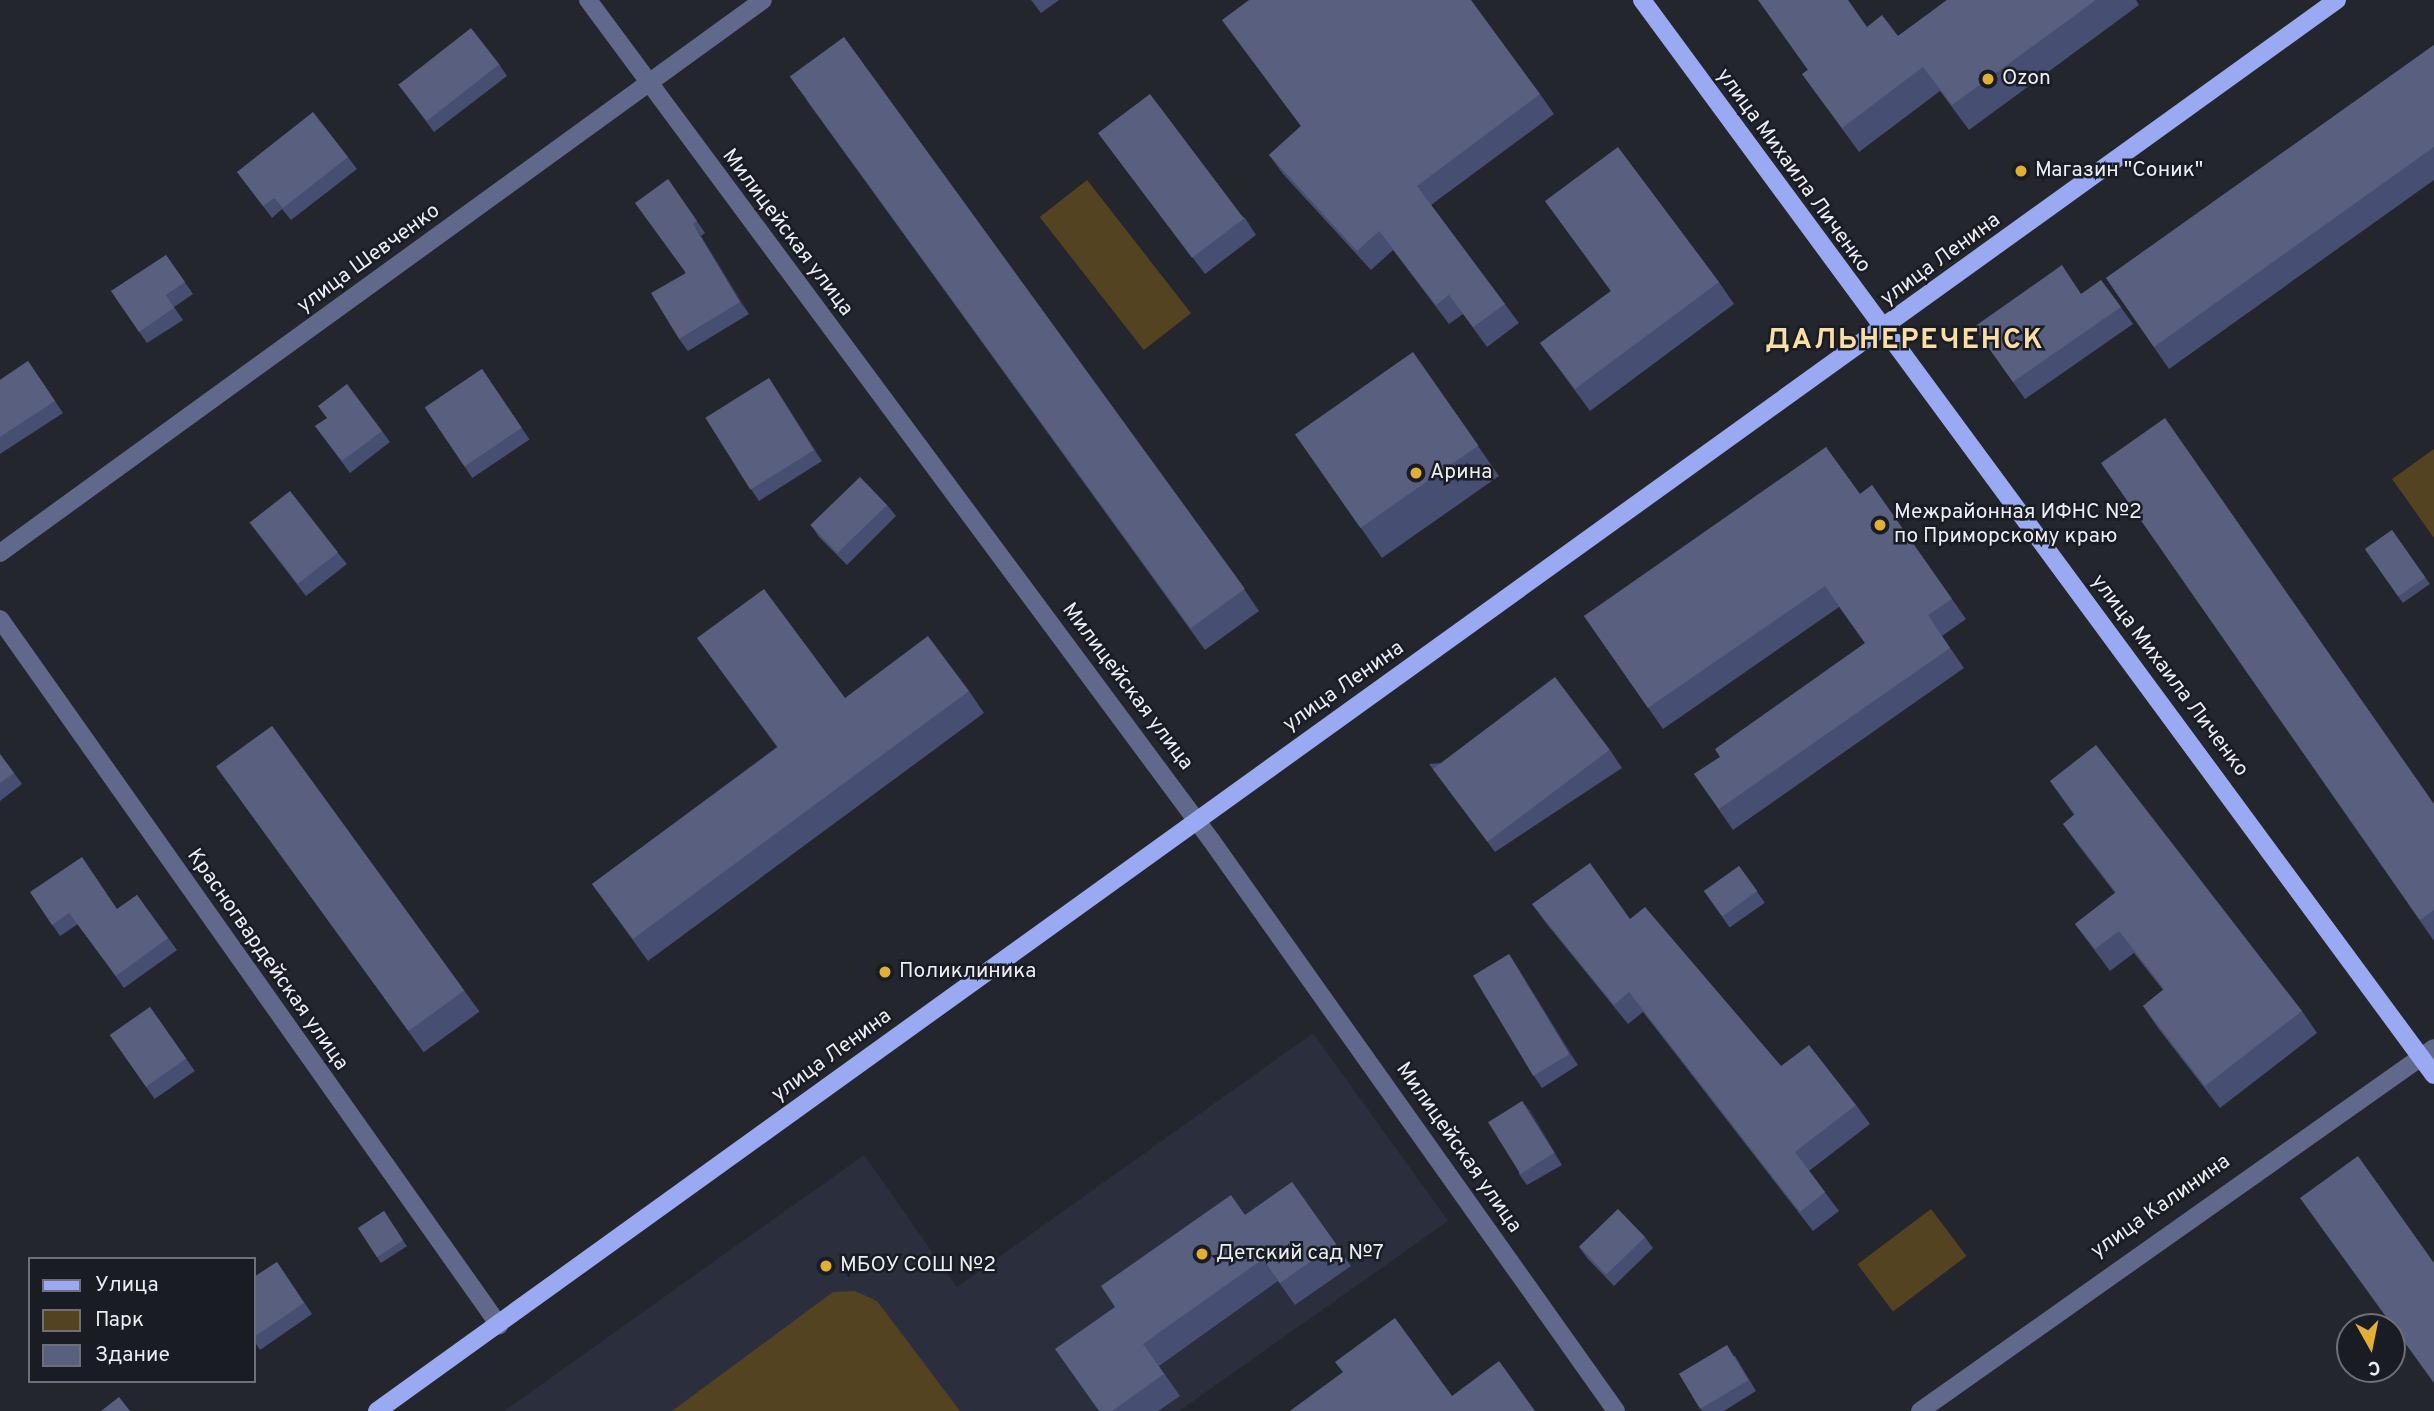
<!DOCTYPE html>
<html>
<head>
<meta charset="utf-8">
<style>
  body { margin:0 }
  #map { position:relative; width:2434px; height:1411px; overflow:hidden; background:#24262e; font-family:Overpass,sans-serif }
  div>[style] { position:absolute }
  .built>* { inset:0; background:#2b2e3c }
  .green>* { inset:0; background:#544320; transform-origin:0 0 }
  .minor>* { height:18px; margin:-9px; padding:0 9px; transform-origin:9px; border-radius:9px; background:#60688b }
  .major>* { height:18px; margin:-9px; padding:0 9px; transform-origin:9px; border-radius:9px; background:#9aaaf2 }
  .wall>* { inset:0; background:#464e71; transform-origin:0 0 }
  .shaded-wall>* { inset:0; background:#313750 }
  .building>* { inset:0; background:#585f7f; transform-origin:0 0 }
  .dots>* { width:19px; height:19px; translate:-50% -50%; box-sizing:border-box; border:4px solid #1a1c24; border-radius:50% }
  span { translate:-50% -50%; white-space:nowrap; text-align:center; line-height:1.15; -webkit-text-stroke:5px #1a1c24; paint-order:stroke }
  .poi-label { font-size:21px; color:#ebedf2 }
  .left { translate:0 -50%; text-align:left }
  .street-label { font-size:21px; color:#ebedf2 }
  .district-label { font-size:28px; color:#fcdea5; font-weight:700; letter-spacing:2px }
  .legend { position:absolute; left:28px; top:1257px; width:228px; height:126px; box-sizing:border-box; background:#1a1c24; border:2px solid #6e7076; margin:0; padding:9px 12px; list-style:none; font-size:21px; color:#ebedf2 }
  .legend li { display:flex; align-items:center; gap:14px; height:35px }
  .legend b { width:35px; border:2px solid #6e7076 }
  .north { position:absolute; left:2336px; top:1313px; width:70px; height:70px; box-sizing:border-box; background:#1a1c24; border:2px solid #6e7076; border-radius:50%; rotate:171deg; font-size:19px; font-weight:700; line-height:28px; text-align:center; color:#ebedf2 }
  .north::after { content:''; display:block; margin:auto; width:24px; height:32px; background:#e3ae35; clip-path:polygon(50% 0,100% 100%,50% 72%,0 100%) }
</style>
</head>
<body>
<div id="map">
  <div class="built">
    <div style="clip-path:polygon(1313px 1033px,1448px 1221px,1179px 1411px,504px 1411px,864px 1155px,957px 1287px)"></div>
  </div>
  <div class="green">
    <div style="left:1087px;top:180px;width:169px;height:60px;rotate:52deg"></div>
    <div style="clip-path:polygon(2434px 449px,2434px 538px,2392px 479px)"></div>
    <div style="left:1931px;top:1209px;width:59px;height:92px;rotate:53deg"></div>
    <div style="clip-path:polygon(855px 1291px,877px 1301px,960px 1411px,672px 1411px,833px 1292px)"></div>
  </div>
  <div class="minor">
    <div style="left:588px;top:0;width:1046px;rotate:53.44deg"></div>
    <div style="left:1211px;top:840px;width:700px;rotate:54.65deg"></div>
    <div style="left:0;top:553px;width:942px;rotate:-35.93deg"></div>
    <div style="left:0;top:619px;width:865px;rotate:54.75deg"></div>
    <div style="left:1920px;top:1411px;width:629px;rotate:-35.23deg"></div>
  </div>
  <div class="major">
    <div style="left:1642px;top:0;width:1335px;rotate:53.62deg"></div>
    <div style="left:377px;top:1411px;width:2415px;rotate:-35.75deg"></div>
  </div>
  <div class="wall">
    <div style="clip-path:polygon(1031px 0,1059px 0,1041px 13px)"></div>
    <div style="clip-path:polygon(1947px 0,2136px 0,2139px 5px,1969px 130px,1940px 91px,1859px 152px,1802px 74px,1867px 27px,1898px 36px)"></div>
    <div style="clip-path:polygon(1222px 20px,1540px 94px,1554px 114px,1431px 205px,1519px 323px,1487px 347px,1463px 314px,1449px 324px,1393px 250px,1371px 270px,1283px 174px,1269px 155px,1301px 126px)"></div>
    <div style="clip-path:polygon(2434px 45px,2434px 180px,2169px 369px,2106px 278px)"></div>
    <div style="clip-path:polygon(499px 64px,507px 76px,434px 132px,398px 84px)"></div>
    <div style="clip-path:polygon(805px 98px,1244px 589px,1259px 611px,1205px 650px)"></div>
    <div style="clip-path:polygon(1098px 133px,1245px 218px,1256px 235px,1205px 274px)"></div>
    <div style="clip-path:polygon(348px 157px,357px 169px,291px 220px,282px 209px,272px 218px,237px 172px)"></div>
    <div style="clip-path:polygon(668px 179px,705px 233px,701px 236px,749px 314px,688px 351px,679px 339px,685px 273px)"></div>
    <div style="clip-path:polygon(1545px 201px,1719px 282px,1734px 304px,1590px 411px,1540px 343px,1611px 291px)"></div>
    <div style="clip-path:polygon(166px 255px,193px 294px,174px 307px,183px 320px,147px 343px,111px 291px)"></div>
    <div style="clip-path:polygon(2101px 280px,2133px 324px,2025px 399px,1974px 327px,2082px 294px)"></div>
    <div style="clip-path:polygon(28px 361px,63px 413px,0 454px,0 380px)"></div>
    <div style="left:482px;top:369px;width:85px;height:69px;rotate:56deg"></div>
    <div style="clip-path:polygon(769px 378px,822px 461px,759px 501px,751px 489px)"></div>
    <div style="clip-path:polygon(327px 419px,382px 431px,390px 442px,350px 473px,315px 426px)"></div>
    <div style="clip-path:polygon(1295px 434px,1478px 446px,1499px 476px,1382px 558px)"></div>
    <div style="clip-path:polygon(2101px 463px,2434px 804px,2434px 941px)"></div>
    <div style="clip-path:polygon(1872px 485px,1966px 619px,1942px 636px,1964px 668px,1733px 830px,1694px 774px,1720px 757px,1865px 643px,1839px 607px,1663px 729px,1584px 616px,1860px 494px)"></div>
    <div style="clip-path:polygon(887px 505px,896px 516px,847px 565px,819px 537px,811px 525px)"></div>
    <div style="clip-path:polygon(249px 522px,338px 553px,347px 564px,306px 596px)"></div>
    <div style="left:2392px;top:530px;width:66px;height:33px;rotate:55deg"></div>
    <div style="clip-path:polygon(697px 638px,845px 698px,969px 691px,984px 713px,648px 961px,592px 884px,777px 747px)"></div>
    <div style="left:272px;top:726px;width:353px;height:69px;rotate:54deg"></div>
    <div style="clip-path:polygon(1610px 750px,1622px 768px,1495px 852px,1429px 764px)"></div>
    <div style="clip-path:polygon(0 754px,22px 784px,0 801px)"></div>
    <div style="clip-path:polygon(2050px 781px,2302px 1011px,2317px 1033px,2220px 1108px,2158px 1028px,2143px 1006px,2163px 990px,2134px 953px,2110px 971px,2075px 924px,2115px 893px,2079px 846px,2063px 824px,2074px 815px)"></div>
    <div style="left:1739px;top:866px;width:45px;height:43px;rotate:55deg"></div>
    <div style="clip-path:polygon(30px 892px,117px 909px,137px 895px,177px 950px,124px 988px,78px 924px,60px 936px)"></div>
    <div style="clip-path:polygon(1532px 904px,1630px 919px,1781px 1066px,1856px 1105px,1870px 1124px,1809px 1171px,1839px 1211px,1813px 1231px,1643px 1012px,1628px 1024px,1546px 923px)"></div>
    <div style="clip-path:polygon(1509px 954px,1578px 1065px,1542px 1088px,1534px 1076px)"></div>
    <div style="left:150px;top:1007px;width:78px;height:49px;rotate:55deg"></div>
    <div style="clip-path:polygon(1522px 1101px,1531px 1112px,1562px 1165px,1527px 1185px,1519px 1174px)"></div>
    <div style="clip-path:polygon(1292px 1182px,1351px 1266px,1295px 1305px,1278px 1281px,1159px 1366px,1180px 1396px,1158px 1411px,1099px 1411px,1115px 1307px)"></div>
    <div style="left:384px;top:1211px;width:42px;height:31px;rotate:57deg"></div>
    <div style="clip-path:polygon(1645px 1237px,1653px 1248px,1614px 1286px,1587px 1258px,1579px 1247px)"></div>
    <div style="clip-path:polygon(277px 1262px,312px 1314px,260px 1350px,254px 1341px,254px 1277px)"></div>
    <div style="clip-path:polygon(1735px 1356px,1756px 1391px,1724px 1411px,1702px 1411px,1679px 1374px)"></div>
  </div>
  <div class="shaded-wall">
    <div style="clip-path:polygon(693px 224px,701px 236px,749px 314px,740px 302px)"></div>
    <div style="clip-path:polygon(769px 378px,777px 390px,822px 461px,814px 450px)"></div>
    <div style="clip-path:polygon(1509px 954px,1517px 966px,1578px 1065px,1570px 1054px)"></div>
    <div style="clip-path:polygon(1522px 1101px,1531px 1112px,1562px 1165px,1554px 1153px)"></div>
  </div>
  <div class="building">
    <div style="clip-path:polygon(1249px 0,1471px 0,1540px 94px,1417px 186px,1505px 304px,1473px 327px,1449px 295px,1436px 305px,1379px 231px,1357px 251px,1269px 155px,1301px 126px,1222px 20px)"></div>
    <div style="clip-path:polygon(1758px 0,1848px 0,1867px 27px,1882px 15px,1898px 36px,1947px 0,2096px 0,1952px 105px,1923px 67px,1842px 128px,1802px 74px,1808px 70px)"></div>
    <div style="left:471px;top:28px;width:46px;height:92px;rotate:52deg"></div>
    <div style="left:844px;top:37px;width:682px;height:67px;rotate:54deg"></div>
    <div style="clip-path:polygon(2434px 45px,2434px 147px,2154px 347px,2106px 278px)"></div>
    <div style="left:1150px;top:94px;width:156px;height:65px;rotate:53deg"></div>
    <div style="clip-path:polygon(313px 112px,348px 157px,283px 208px,274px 198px,263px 206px,237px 172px)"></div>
    <div style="clip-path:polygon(1618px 147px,1719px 282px,1575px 389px,1540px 343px,1611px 291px,1545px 201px)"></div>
    <div style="clip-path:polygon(668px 179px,697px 221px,693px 224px,740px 302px,679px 339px,651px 293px,686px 273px,635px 203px)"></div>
    <div style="clip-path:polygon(166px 255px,185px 282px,166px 295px,174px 308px,139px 332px,111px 291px)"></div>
    <div style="clip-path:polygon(2062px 265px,2081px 294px,2101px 280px,2121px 307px,2013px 382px,1974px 327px)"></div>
    <div style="left:1413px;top:352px;width:114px;height:144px;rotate:55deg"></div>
    <div style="clip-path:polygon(28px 361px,55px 401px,0 437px,0 380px)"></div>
    <div style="left:482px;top:369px;width:71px;height:69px;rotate:56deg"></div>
    <div style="left:769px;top:378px;width:85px;height:75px;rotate:58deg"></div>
    <div style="clip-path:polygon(347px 384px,382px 431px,342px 461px,315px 426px,327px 418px,318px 406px)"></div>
    <div style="clip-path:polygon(2165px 418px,2434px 804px,2434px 910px,2420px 920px,2101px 463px)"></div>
    <div style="clip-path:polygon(1826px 447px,1860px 494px,1872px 485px,1952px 599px,1928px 615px,1950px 648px,1719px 809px,1694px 774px,1720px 757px,1715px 749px,1865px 643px,1825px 586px,1648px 708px,1584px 616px)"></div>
    <div style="left:860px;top:477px;width:39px;height:69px;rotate:46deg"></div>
    <div style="left:290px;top:491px;width:78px;height:51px;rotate:52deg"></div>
    <div style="left:2392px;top:530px;width:58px;height:33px;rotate:55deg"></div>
    <div style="clip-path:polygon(764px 589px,845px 698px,928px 636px,969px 691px,633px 939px,592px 884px,778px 747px,697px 638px)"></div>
    <div style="left:1555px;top:677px;width:91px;height:153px;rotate:53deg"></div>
    <div style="left:272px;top:726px;width:327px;height:69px;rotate:54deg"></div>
    <div style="clip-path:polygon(2096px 745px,2302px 1011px,2205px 1086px,2143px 1006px,2164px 989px,2119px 931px,2095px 949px,2075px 924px,2116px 892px,2063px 824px,2075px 814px,2050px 781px)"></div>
    <div style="clip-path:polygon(0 754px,14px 773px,0 783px)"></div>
    <div style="clip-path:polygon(82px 857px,117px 909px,137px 895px,168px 938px,116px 976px,69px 913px,52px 925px,30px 892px)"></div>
    <div style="clip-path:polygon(1590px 863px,1630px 919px,1645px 907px,1781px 1066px,1809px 1045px,1856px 1105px,1795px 1152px,1825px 1192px,1800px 1212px,1629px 992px,1614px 1005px,1532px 904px)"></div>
    <div style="left:1739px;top:866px;width:31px;height:43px;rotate:54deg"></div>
    <div style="left:1509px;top:954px;width:117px;height:42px;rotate:59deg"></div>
    <div style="left:150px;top:1007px;width:63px;height:49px;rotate:55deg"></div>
    <div style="left:1522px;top:1101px;width:61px;height:40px;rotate:58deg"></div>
    <div style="clip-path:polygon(2358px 1156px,2434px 1263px,2434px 1383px,2300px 1198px)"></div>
    <div style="clip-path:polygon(1292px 1182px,1336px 1244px,1280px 1283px,1263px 1259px,1143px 1344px,1164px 1374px,1112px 1411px,1099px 1411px,1055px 1349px,1115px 1307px,1101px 1286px,1231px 1195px,1245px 1215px)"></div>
    <div style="left:1618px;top:1209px;width:39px;height:54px;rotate:46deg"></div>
    <div style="left:384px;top:1211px;width:35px;height:31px;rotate:57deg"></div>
    <div style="clip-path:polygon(277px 1262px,304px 1303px,254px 1337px,254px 1277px)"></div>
    <div style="clip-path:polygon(1395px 1318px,1452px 1396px,1499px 1361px,1535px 1411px,1290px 1411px,1343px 1372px,1335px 1362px)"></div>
    <div style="left:1727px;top:1345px;width:41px;height:56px;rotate:59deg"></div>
    <div style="clip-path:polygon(119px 1397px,130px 1411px,101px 1411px)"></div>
  </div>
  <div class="dots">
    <div style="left:1988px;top:79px;background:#e3ae35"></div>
    <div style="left:2021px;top:171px;background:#e3ae35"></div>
    <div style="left:1416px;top:473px;background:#e3ae35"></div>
    <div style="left:1880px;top:525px;background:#e3ae35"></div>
    <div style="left:885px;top:972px;background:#e3ae35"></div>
    <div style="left:1202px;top:1254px;background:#e3ae35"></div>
    <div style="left:826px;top:1266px;background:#e3ae35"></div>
  </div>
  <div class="poi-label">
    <span class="left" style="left:2002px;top:79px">Ozon</span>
    <span class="left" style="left:2035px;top:171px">Магазин "Соник"</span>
    <span class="left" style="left:1430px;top:473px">Арина</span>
    <span class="left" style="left:1894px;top:525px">Межрайонная ИФНС №2<br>по Приморскому краю</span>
    <span class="left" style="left:899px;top:972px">Поликлиника</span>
    <span class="left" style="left:1216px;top:1254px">Детский сад №7</span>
    <span class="left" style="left:840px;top:1266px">МБОУ СОШ №2</span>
  </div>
  <div class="street-label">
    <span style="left:1793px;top:171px;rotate:54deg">улица Михаила Личенко</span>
    <span style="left:787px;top:233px;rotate:53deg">Милицейская улица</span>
    <span style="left:369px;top:259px;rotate:-36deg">улица Шевченко</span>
    <span style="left:1941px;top:260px;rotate:-36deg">улица Ленина</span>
    <span style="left:2169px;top:676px;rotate:53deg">улица Михаила Личенко</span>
    <span style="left:1127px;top:687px;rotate:53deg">Милицейская улица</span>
    <span style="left:1344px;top:687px;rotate:-35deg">улица Ленина</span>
    <span style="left:267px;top:960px;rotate:55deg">Красногвардейская улица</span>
    <span style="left:832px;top:1056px;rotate:-36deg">улица Ленина</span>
    <span style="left:1458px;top:1148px;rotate:55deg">Милицейская улица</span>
    <span style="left:2161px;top:1207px;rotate:-35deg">улица Калинина</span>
  </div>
  <div class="district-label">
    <span style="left:1905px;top:341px">ДАЛЬНЕРЕЧЕНСК</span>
  </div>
  <ul class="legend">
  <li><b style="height:9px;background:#9aaaf2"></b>Улица</li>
  <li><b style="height:19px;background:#544320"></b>Парк</li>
  <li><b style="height:19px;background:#585f7f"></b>Здание</li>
  </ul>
  <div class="north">С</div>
</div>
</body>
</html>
